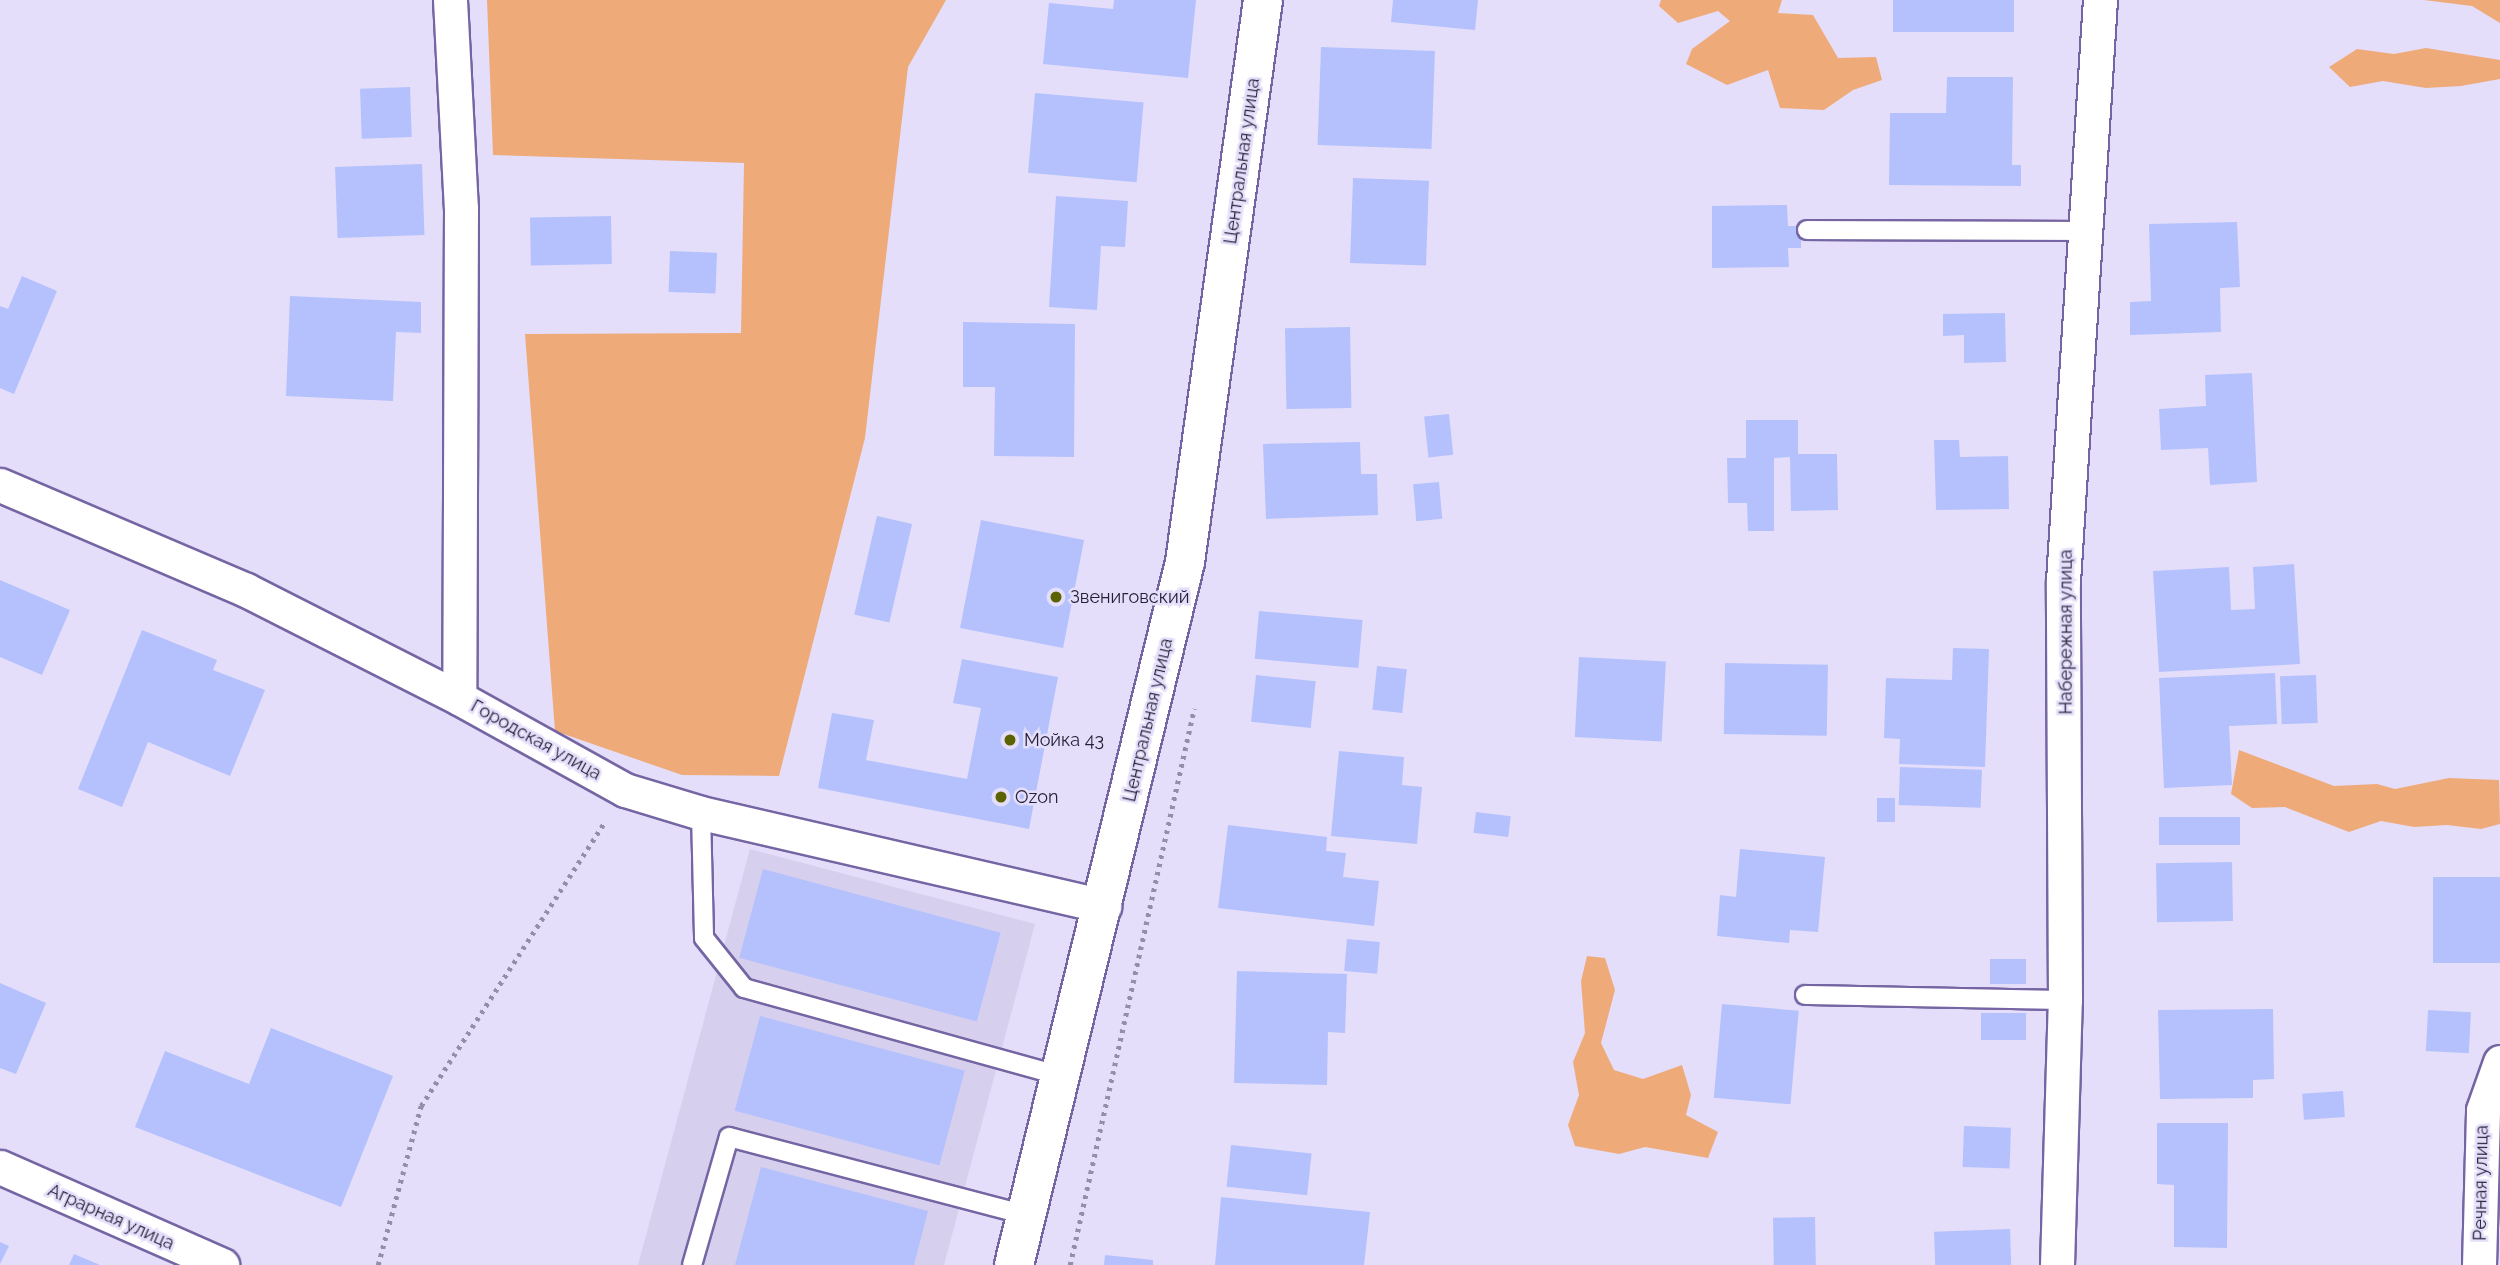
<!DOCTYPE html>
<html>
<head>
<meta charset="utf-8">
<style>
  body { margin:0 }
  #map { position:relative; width:2500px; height:1265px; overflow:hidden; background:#e4defa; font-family:Raleway,sans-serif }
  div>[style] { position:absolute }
  .built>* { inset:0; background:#d6d0ee }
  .green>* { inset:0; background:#efaa7a }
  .building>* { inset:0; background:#b5c1fc; transform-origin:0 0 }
  .path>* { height:4.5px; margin-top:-2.25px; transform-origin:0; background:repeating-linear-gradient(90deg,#948ea9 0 3.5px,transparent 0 8.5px) }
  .roads { filter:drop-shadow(2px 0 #7565a3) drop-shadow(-2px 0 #7565a3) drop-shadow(0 2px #7565a3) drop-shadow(0 -2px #7565a3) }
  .service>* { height:18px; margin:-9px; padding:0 9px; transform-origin:9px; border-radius:9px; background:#fff }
  .minor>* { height:33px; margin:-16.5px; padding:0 16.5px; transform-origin:16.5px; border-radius:16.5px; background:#fff }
  .tertiary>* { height:38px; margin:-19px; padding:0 19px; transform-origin:19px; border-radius:19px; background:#fff }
  .dots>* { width:19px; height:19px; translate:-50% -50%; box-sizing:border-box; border:4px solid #e4defa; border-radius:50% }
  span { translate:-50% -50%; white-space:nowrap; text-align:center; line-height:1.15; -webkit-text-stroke:5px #e4defa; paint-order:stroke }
  .street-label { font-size:18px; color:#251f38 }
  .poi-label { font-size:18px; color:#251f38 }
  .left { translate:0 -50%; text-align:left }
</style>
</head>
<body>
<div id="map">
  <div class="built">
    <div style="clip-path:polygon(750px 849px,1035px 924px,944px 1265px,638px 1265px)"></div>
  </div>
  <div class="green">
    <div style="clip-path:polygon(487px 0,946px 0,908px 67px,865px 438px,779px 776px,682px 775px,555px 731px,525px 334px,741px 333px,744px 163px,493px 155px)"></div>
    <div style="clip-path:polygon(1661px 0,1782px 0,1778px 13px,1813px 15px,1838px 58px,1876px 57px,1882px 80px,1853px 90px,1824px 110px,1780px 108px,1768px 70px,1727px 85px,1686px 64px,1692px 49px,1730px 21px,1718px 11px,1678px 23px,1659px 6px)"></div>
    <div style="clip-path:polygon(2424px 0,2500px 0,2500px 23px,2472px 6px)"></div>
    <div style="clip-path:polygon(2426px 48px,2500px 60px,2500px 79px,2461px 86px,2426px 88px,2383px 81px,2350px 87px,2329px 67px,2357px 49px,2394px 54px)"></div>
    <div style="clip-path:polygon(2239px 750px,2334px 786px,2377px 784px,2395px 789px,2449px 778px,2499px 780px,2500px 824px,2481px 829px,2447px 825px,2414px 827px,2381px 821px,2349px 832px,2285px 807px,2252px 808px,2231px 794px)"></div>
    <div style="clip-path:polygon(1587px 956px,1605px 958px,1615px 990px,1601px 1043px,1614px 1070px,1643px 1079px,1682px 1065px,1691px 1095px,1686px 1115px,1718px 1132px,1708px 1158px,1645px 1147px,1619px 1154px,1575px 1146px,1568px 1125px,1579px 1095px,1573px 1062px,1585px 1033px,1581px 981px)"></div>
  </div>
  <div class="building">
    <div style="clip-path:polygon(1114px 0,1196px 0,1188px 78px,1043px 64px,1049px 3px,1113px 9px)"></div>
    <div style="clip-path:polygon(1393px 0,1478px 0,1475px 30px,1391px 22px)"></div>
    <div style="left:1893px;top:0;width:121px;height:32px"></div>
    <div style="left:1321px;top:47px;width:114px;height:98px;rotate:2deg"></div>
    <div style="clip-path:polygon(1947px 77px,2013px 77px,2012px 165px,2021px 165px,2021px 186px,1889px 185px,1890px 113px,1946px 113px)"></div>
    <div style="left:410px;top:87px;width:50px;height:50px;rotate:88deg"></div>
    <div style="left:1035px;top:93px;width:109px;height:80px;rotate:5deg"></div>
    <div style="left:422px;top:164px;width:71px;height:87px;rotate:88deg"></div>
    <div style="left:1353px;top:178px;width:76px;height:85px;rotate:2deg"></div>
    <div style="clip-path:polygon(1056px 196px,1128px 201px,1125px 247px,1101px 246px,1097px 310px,1049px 307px)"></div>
    <div style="clip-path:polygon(1787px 205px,1788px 226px,1801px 226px,1801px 248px,1788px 248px,1789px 267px,1712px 268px,1712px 206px)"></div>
    <div style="left:611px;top:216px;width:48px;height:81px;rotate:89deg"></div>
    <div style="clip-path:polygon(2237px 222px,2240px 287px,2220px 288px,2221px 332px,2130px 335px,2130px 302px,2151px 301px,2149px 224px)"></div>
    <div style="left:670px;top:251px;width:47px;height:41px;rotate:2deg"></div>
    <div style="clip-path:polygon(22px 276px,57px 291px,14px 394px,0 388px,0 306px,8px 309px)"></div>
    <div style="clip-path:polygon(290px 296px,421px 302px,421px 333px,396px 332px,393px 401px,286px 396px)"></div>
    <div style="clip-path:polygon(2005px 313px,2006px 362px,1964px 363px,1964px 335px,1943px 336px,1943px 314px)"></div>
    <div style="clip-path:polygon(963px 322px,1075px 324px,1074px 457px,994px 456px,995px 387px,963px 387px)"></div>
    <div style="left:1350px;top:327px;width:81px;height:65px;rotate:89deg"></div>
    <div style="clip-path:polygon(2252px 373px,2257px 482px,2210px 485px,2208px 448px,2161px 450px,2159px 409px,2206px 406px,2205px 375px)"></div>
    <div style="left:1449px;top:414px;width:41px;height:25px;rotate:84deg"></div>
    <div style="clip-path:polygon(1746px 420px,1798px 420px,1798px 454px,1837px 454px,1838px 510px,1791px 511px,1790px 457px,1774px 458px,1774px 531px,1748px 531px,1747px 503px,1728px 503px,1727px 458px,1746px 458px)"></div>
    <div style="clip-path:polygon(1934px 440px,1959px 440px,1960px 457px,2008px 456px,2009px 509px,1936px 510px)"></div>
    <div style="clip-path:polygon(1360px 442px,1361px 474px,1377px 474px,1378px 515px,1266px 519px,1263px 444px)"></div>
    <div style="left:1439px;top:482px;width:37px;height:26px;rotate:85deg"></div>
    <div style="left:877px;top:516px;width:36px;height:101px;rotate:13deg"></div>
    <div style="left:981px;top:520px;width:105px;height:110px;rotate:11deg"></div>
    <div style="clip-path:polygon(2294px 564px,2300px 664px,2159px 672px,2153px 571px,2229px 567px,2231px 610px,2255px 609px,2253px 567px)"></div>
    <div style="clip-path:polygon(0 580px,70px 610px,42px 675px,0 657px)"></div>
    <div style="left:1259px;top:611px;width:104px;height:48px;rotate:5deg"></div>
    <div style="clip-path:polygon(142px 630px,217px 660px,213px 670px,265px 690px,230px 776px,148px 742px,122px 807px,78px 789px)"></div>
    <div style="clip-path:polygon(1953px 648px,1989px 649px,1985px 767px,1899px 764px,1900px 739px,1884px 738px,1886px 678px,1952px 680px)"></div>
    <div style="left:1579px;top:657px;width:87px;height:80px;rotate:3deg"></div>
    <div style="clip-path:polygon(962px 659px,1058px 677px,1029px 829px,818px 788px,832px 713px,874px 720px,866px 760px,967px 779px,981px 708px,953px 703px)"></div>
    <div style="left:1725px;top:663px;width:103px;height:71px;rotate:1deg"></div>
    <div style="left:1377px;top:666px;width:30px;height:44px;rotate:6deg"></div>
    <div style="clip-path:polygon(2275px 673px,2277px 724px,2229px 726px,2232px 785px,2164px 788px,2159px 678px)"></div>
    <div style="left:1256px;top:675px;width:60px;height:47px;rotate:6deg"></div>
    <div style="left:2316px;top:675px;width:48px;height:36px;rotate:88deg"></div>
    <div style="clip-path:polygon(1339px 751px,1404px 757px,1402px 785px,1422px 787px,1417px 844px,1331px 836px)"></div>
    <div style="left:1900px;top:767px;width:82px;height:38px;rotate:2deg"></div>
    <div style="left:1877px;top:798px;width:18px;height:24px"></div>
    <div style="left:1476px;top:812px;width:35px;height:21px;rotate:7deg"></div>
    <div style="left:2240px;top:817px;width:28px;height:81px;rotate:90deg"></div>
    <div style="clip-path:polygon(1228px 825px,1327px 837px,1326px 851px,1346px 853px,1343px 877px,1379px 881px,1374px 926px,1218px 908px)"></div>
    <div style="clip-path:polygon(1740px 849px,1825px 857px,1818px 932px,1790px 930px,1789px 943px,1717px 936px,1720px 895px,1736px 897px)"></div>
    <div style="left:2232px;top:862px;width:59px;height:76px;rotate:89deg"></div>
    <div style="left:763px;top:869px;width:246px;height:92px;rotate:15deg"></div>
    <div style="left:2433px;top:877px;width:67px;height:86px"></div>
    <div style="left:1347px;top:939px;width:33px;height:32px;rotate:5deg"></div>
    <div style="left:2026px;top:959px;width:25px;height:36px;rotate:90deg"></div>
    <div style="clip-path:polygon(1237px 971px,1347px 974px,1345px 1033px,1328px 1032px,1327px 1085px,1234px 1083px)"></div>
    <div style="clip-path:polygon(0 983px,46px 1003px,16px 1074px,0 1068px)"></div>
    <div style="left:1722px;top:1004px;width:77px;height:94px;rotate:5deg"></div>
    <div style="clip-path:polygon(2273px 1009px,2274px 1079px,2253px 1080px,2253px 1098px,2160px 1099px,2158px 1010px)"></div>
    <div style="left:2428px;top:1010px;width:43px;height:41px;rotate:3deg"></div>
    <div style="left:2026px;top:1013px;width:27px;height:45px;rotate:90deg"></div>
    <div style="left:760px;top:1016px;width:212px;height:98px;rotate:15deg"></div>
    <div style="clip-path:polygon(271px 1028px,393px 1076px,341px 1207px,135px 1127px,165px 1051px,249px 1084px)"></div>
    <div style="left:2343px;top:1091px;width:26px;height:41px;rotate:86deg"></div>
    <div style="clip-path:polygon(2157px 1123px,2228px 1123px,2227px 1248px,2174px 1247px,2174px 1185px,2157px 1184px)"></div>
    <div style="left:1964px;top:1126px;width:47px;height:41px;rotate:2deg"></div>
    <div style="left:1231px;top:1145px;width:81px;height:42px;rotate:6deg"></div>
    <div style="clip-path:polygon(761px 1167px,928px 1211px,914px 1265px,735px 1265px)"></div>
    <div style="clip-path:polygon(1221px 1197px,1370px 1212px,1364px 1265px,1215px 1265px)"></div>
    <div style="left:1815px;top:1217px;width:48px;height:42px;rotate:89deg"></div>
    <div style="left:2010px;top:1229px;width:36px;height:76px;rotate:88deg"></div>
    <div style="clip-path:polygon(0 1242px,9px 1246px,0 1264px)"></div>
    <div style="clip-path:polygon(74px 1254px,100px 1265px,69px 1265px)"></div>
    <div style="clip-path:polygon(1105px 1255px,1153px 1260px,1153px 1265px,1104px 1265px)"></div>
  </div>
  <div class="path">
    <div style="left:378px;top:1265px;width:165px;rotate:-74.9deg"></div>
    <div style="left:421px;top:1106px;width:338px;rotate:-57.1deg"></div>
    <div style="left:1070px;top:1265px;width:570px;rotate:-77.43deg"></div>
  </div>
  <div class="roads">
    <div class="service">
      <div style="left:1807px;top:230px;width:277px;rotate:0.2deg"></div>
      <div style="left:701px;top:813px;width:125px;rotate:88.6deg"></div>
      <div style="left:704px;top:938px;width:64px;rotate:51.3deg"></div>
      <div style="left:744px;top:988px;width:329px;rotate:15.5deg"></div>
      <div style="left:1805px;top:995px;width:260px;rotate:1.1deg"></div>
      <div style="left:692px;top:1265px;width:133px;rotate:-73.9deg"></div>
      <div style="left:729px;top:1137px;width:307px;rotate:14.7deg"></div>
    </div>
    <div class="minor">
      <div style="left:450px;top:0;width:208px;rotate:87deg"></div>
      <div style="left:461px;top:208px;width:490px;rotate:90.2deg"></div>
      <div style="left:0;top:485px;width:267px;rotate:23.1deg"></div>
      <div style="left:246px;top:590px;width:239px;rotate:26.9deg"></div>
      <div style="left:459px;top:698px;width:190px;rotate:29deg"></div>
      <div style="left:625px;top:790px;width:79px;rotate:16.8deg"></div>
      <div style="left:701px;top:813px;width:414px;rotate:13deg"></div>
      <div style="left:0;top:1167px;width:243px;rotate:23.8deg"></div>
      <div style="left:2057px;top:1265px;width:265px;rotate:-88.3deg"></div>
      <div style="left:2065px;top:1000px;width:419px;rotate:-90.3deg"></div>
      <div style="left:2063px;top:581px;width:582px;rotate:-86.36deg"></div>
      <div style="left:2479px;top:1265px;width:155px;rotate:-88.5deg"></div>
      <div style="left:2483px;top:1110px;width:51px;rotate:-70.5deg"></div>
    </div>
    <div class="tertiary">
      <div style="left:1014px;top:1265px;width:723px;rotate:-76.33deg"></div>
      <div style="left:1185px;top:562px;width:567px;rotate:-82.1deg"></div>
    </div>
  </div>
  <div class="dots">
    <div style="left:1056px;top:597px;background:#5b6300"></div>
    <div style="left:1010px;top:740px;background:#5b6300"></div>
    <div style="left:1001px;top:797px;background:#5b6300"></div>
  </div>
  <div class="street-label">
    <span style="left:1242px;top:161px;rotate:-82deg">Центральная улица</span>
    <span style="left:2066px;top:632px;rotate:-90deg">Набережная улица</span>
    <span style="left:1148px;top:720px;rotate:-77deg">Центральная улица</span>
    <span style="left:536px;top:740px;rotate:29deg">Городская улица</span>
    <span style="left:2481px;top:1183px;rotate:-89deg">Речная улица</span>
    <span style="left:111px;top:1217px;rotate:24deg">Аграрная улица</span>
  </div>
  <div class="poi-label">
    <span class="left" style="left:1070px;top:597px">Звениговский</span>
    <span class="left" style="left:1024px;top:740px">Мойка 43</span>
    <span class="left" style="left:1015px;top:797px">Ozon</span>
  </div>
</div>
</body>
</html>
